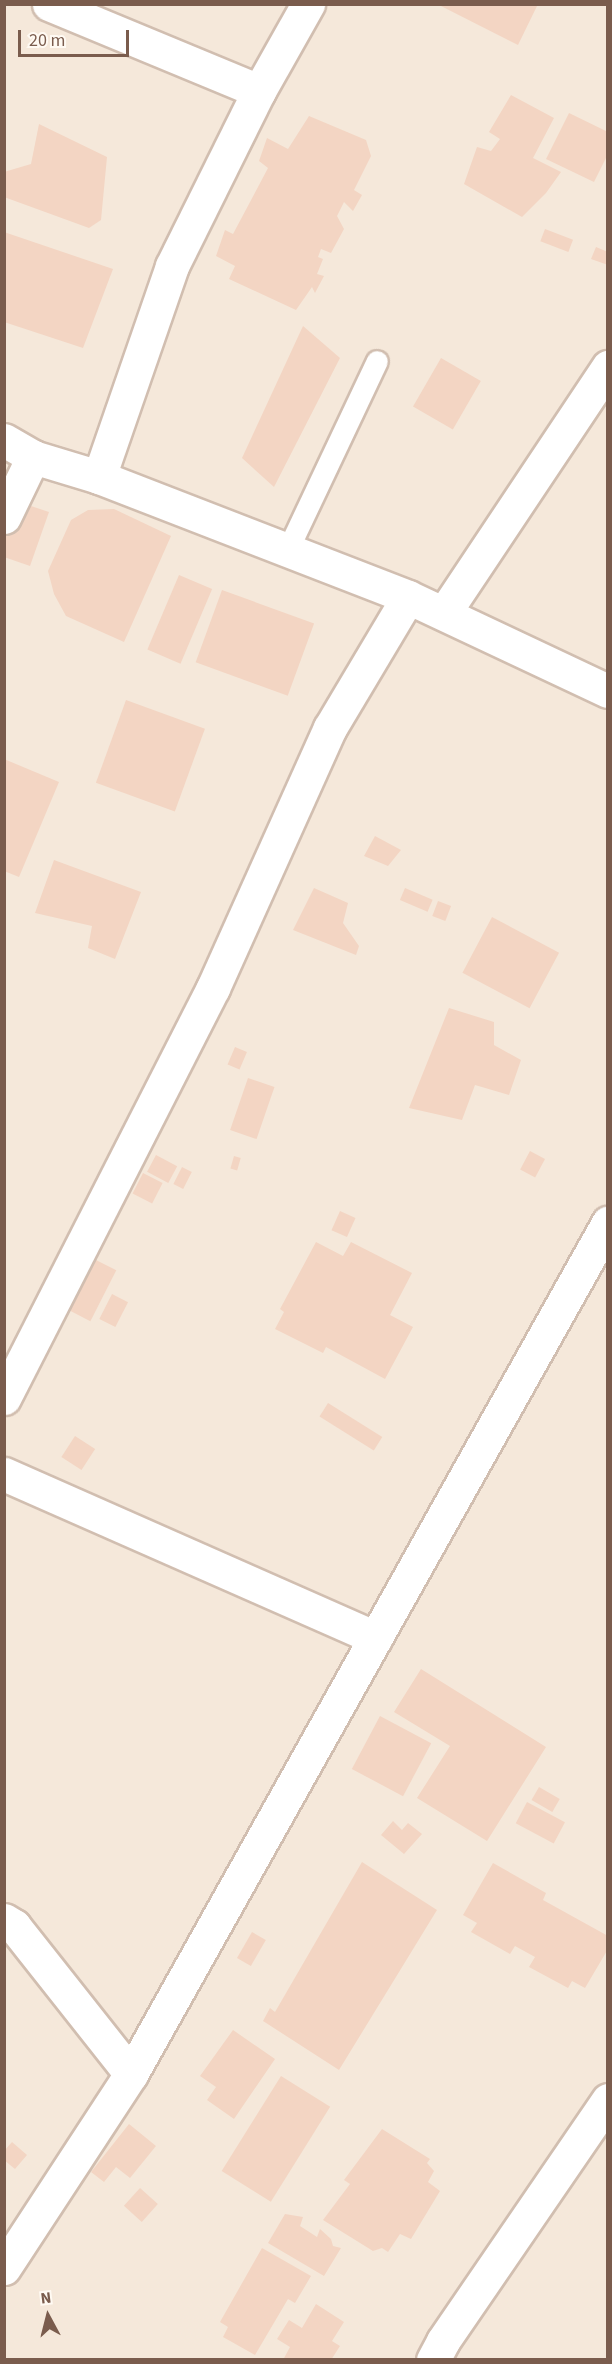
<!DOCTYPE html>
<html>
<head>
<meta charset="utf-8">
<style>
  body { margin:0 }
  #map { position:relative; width:612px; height:2364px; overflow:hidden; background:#fdf6ec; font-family:"Source Sans 3",sans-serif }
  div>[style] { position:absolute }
  .residential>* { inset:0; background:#f5e8da; transform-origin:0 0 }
  .building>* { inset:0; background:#f3d5c3; transform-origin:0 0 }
  .roads { filter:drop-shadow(2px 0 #d1beb0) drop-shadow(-2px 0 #d1beb0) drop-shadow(0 2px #d1beb0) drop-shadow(0 -2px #d1beb0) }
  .service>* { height:21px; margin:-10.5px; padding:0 10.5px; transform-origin:10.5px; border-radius:10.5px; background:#fff }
  .minor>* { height:33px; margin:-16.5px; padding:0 16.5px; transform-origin:16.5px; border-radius:16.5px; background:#fff }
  span { translate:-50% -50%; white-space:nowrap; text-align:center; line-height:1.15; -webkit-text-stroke:5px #fffaf3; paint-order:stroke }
  .frame { position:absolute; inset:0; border:6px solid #7a5c4d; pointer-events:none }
  .north { position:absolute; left:18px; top:2286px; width:60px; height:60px; -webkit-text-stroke:4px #fffaf3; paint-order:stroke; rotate:353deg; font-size:16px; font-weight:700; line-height:24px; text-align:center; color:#7a5c4d }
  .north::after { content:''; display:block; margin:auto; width:21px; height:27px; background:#7a5c4d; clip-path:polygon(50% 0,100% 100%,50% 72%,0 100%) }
  .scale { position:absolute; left:18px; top:30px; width:111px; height:27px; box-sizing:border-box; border:3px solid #7a5c4d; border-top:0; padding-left:8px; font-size:18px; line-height:21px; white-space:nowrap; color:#7a5c4d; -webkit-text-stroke:4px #fffaf3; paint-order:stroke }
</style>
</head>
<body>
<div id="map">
  <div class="residential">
    <div style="left:5px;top:5px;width:602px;height:2354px"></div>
  </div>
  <div class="building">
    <div style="clip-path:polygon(437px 4px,538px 4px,518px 45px)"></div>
    <div style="clip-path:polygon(511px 95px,554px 118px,533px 158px,561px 172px,546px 193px,522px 217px,464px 184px,477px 147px,491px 151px,500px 139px,489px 132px)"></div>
    <div style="clip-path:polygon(569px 113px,608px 132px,608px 154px,594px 182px,546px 159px)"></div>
    <div style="clip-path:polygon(309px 116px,366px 140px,371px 156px,354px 190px,362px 195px,353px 211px,344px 202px,337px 216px,344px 229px,331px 253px,321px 249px,318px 257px,323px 259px,317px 274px,324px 276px,315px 293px,312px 287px,296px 310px,229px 279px,235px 266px,216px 256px,225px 230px,233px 234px,268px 168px,259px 161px,267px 138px,288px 149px)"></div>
    <div style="clip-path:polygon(39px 124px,107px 157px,101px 220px,89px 228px,4px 197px,4px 172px,31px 164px)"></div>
    <div style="left:545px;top:229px;width:30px;height:13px;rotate:21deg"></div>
    <div style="clip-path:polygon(4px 232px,113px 269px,83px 348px,4px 322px)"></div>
    <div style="clip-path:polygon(596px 247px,608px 252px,608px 265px,591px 259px)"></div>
    <div style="clip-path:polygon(303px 326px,340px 358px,274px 487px,242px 458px)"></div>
    <div style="left:441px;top:358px;width:46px;height:56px;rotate:30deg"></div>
    <div style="clip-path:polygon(16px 501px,49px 512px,30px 566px,4px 557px,4px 535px)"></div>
    <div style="clip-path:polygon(114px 509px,171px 536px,124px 642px,66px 616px,54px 594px,48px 571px,71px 520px,88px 510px)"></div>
    <div style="left:179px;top:575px;width:36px;height:81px;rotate:23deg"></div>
    <div style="left:222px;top:590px;width:98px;height:77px;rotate:20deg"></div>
    <div style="left:126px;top:700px;width:84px;height:88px;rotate:20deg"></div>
    <div style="clip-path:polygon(4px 759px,59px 782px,19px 877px,4px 871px)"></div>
    <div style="clip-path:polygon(375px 836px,401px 850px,388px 866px,364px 856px)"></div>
    <div style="clip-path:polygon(54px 860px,141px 892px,115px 959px,88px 948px,92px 926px,35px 913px)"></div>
    <div style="clip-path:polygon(314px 888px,348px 903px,343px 923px,359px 946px,356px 955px,293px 930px)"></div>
    <div style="left:405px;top:888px;width:30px;height:13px;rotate:23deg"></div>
    <div style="left:438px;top:901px;width:14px;height:16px;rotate:21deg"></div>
    <div style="left:492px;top:917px;width:76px;height:63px;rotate:28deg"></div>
    <div style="clip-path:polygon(449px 1008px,494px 1022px,494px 1045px,521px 1060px,509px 1095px,475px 1085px,462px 1120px,409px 1108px)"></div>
    <div style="left:235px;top:1047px;width:13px;height:19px;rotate:23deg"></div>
    <div style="left:248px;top:1078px;width:28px;height:55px;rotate:19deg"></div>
    <div style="left:530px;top:1151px;width:17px;height:21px;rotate:28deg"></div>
    <div style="left:156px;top:1155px;width:24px;height:19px;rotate:28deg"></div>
    <div style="left:234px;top:1156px;width:7px;height:13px;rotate:16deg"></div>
    <div style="left:182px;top:1167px;width:11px;height:19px;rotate:27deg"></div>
    <div style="left:143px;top:1173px;width:22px;height:23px;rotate:27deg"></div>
    <div style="left:340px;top:1211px;width:17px;height:21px;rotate:24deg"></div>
    <div style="clip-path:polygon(316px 1242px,343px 1256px,351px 1242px,412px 1273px,390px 1315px,413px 1327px,385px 1379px,326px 1347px,323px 1353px,275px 1329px,284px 1312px,280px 1309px)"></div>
    <div style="left:94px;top:1259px;width:25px;height:57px;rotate:27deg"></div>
    <div style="left:112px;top:1294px;width:18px;height:28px;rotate:27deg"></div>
    <div style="left:328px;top:1403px;width:64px;height:16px;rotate:32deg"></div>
    <div style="left:75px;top:1436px;width:24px;height:25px;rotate:33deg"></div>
    <div style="clip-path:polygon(421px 1669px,546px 1747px,487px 1841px,417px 1798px,450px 1746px,394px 1712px)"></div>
    <div style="left:380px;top:1716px;width:58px;height:60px;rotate:28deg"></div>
    <div style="left:539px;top:1787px;width:24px;height:15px;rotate:30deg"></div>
    <div style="left:527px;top:1802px;width:43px;height:24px;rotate:28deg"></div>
    <div style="clip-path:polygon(393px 1821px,402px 1830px,408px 1823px,422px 1834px,404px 1854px,381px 1835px)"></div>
    <div style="clip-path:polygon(362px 1862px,437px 1910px,339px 2070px,263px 2021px,270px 2008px,275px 2012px)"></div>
    <div style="clip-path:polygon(493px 1863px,546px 1893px,543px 1900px,608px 1936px,608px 1949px,585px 1988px,572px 1981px,568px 1988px,529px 1967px,535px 1957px,515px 1946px,510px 1954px,471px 1932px,477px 1923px,463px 1915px)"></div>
    <div style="left:252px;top:1932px;width:16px;height:30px;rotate:30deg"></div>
    <div style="clip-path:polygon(233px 2030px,275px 2059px,234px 2119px,207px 2100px,216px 2087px,200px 2076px)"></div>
    <div style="left:281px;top:2076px;width:58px;height:112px;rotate:32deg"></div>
    <div style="clip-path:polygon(129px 2124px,156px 2146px,130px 2178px,116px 2167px,104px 2182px,91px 2172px)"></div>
    <div style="clip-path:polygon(382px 2129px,430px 2159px,427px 2163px,434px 2171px,428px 2182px,440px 2191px,411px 2239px,400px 2234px,388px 2252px,382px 2248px,373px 2251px,323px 2220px,350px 2184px,344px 2180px)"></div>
    <div style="clip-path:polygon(12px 2142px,27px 2155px,15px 2169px,4px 2160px,4px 2151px)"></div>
    <div style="left:140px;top:2188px;width:24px;height:24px;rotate:42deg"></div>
    <div style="clip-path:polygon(285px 2214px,303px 2217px,300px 2226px,317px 2237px,320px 2229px,331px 2239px,333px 2246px,341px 2248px,324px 2276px,268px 2243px)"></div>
    <div style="clip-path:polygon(262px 2248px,311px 2276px,295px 2303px,288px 2299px,255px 2355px,223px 2337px,228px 2327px,220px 2322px)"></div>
    <div style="clip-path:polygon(316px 2304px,344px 2322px,332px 2341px,340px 2346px,331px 2360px,283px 2360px,290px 2347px,277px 2339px,289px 2320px,302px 2328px)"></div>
  </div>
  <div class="roads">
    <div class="service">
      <div style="left:287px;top:551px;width:210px;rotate:-64.7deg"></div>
    </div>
    <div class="minor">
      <div style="left:49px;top:4px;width:227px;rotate:22.5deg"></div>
      <div style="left:4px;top:440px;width:34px;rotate:30deg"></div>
      <div style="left:33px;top:457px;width:69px;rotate:16.9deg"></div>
      <div style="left:99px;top:477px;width:331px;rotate:21.2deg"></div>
      <div style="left:408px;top:597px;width:221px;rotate:25.2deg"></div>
      <div style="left:99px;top:477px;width:223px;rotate:-70.9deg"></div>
      <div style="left:172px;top:266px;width:195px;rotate:-63.6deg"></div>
      <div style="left:259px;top:91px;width:100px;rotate:-60.6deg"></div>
      <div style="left:4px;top:517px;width:67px;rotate:-64.2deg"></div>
      <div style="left:444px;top:613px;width:296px;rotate:-56.3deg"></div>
      <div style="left:4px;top:1398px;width:460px;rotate:-63deg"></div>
      <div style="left:213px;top:988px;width:285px;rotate:-65.8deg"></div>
      <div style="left:330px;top:728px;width:152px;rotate:-59.2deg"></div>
      <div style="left:4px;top:1474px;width:406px;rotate:23.8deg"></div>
      <div style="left:4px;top:1920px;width:12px;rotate:31deg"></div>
      <div style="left:14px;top:1926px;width:189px;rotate:51.7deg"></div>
      <div style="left:4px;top:2268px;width:232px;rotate:-56.8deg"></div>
      <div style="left:131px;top:2074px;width:976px;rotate:-60.73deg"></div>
      <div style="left:433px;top:2360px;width:21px;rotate:-62deg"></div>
      <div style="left:443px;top:2341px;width:292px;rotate:-55.6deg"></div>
    </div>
  </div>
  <div class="frame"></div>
  <div class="north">N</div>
  <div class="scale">20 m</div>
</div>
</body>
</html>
